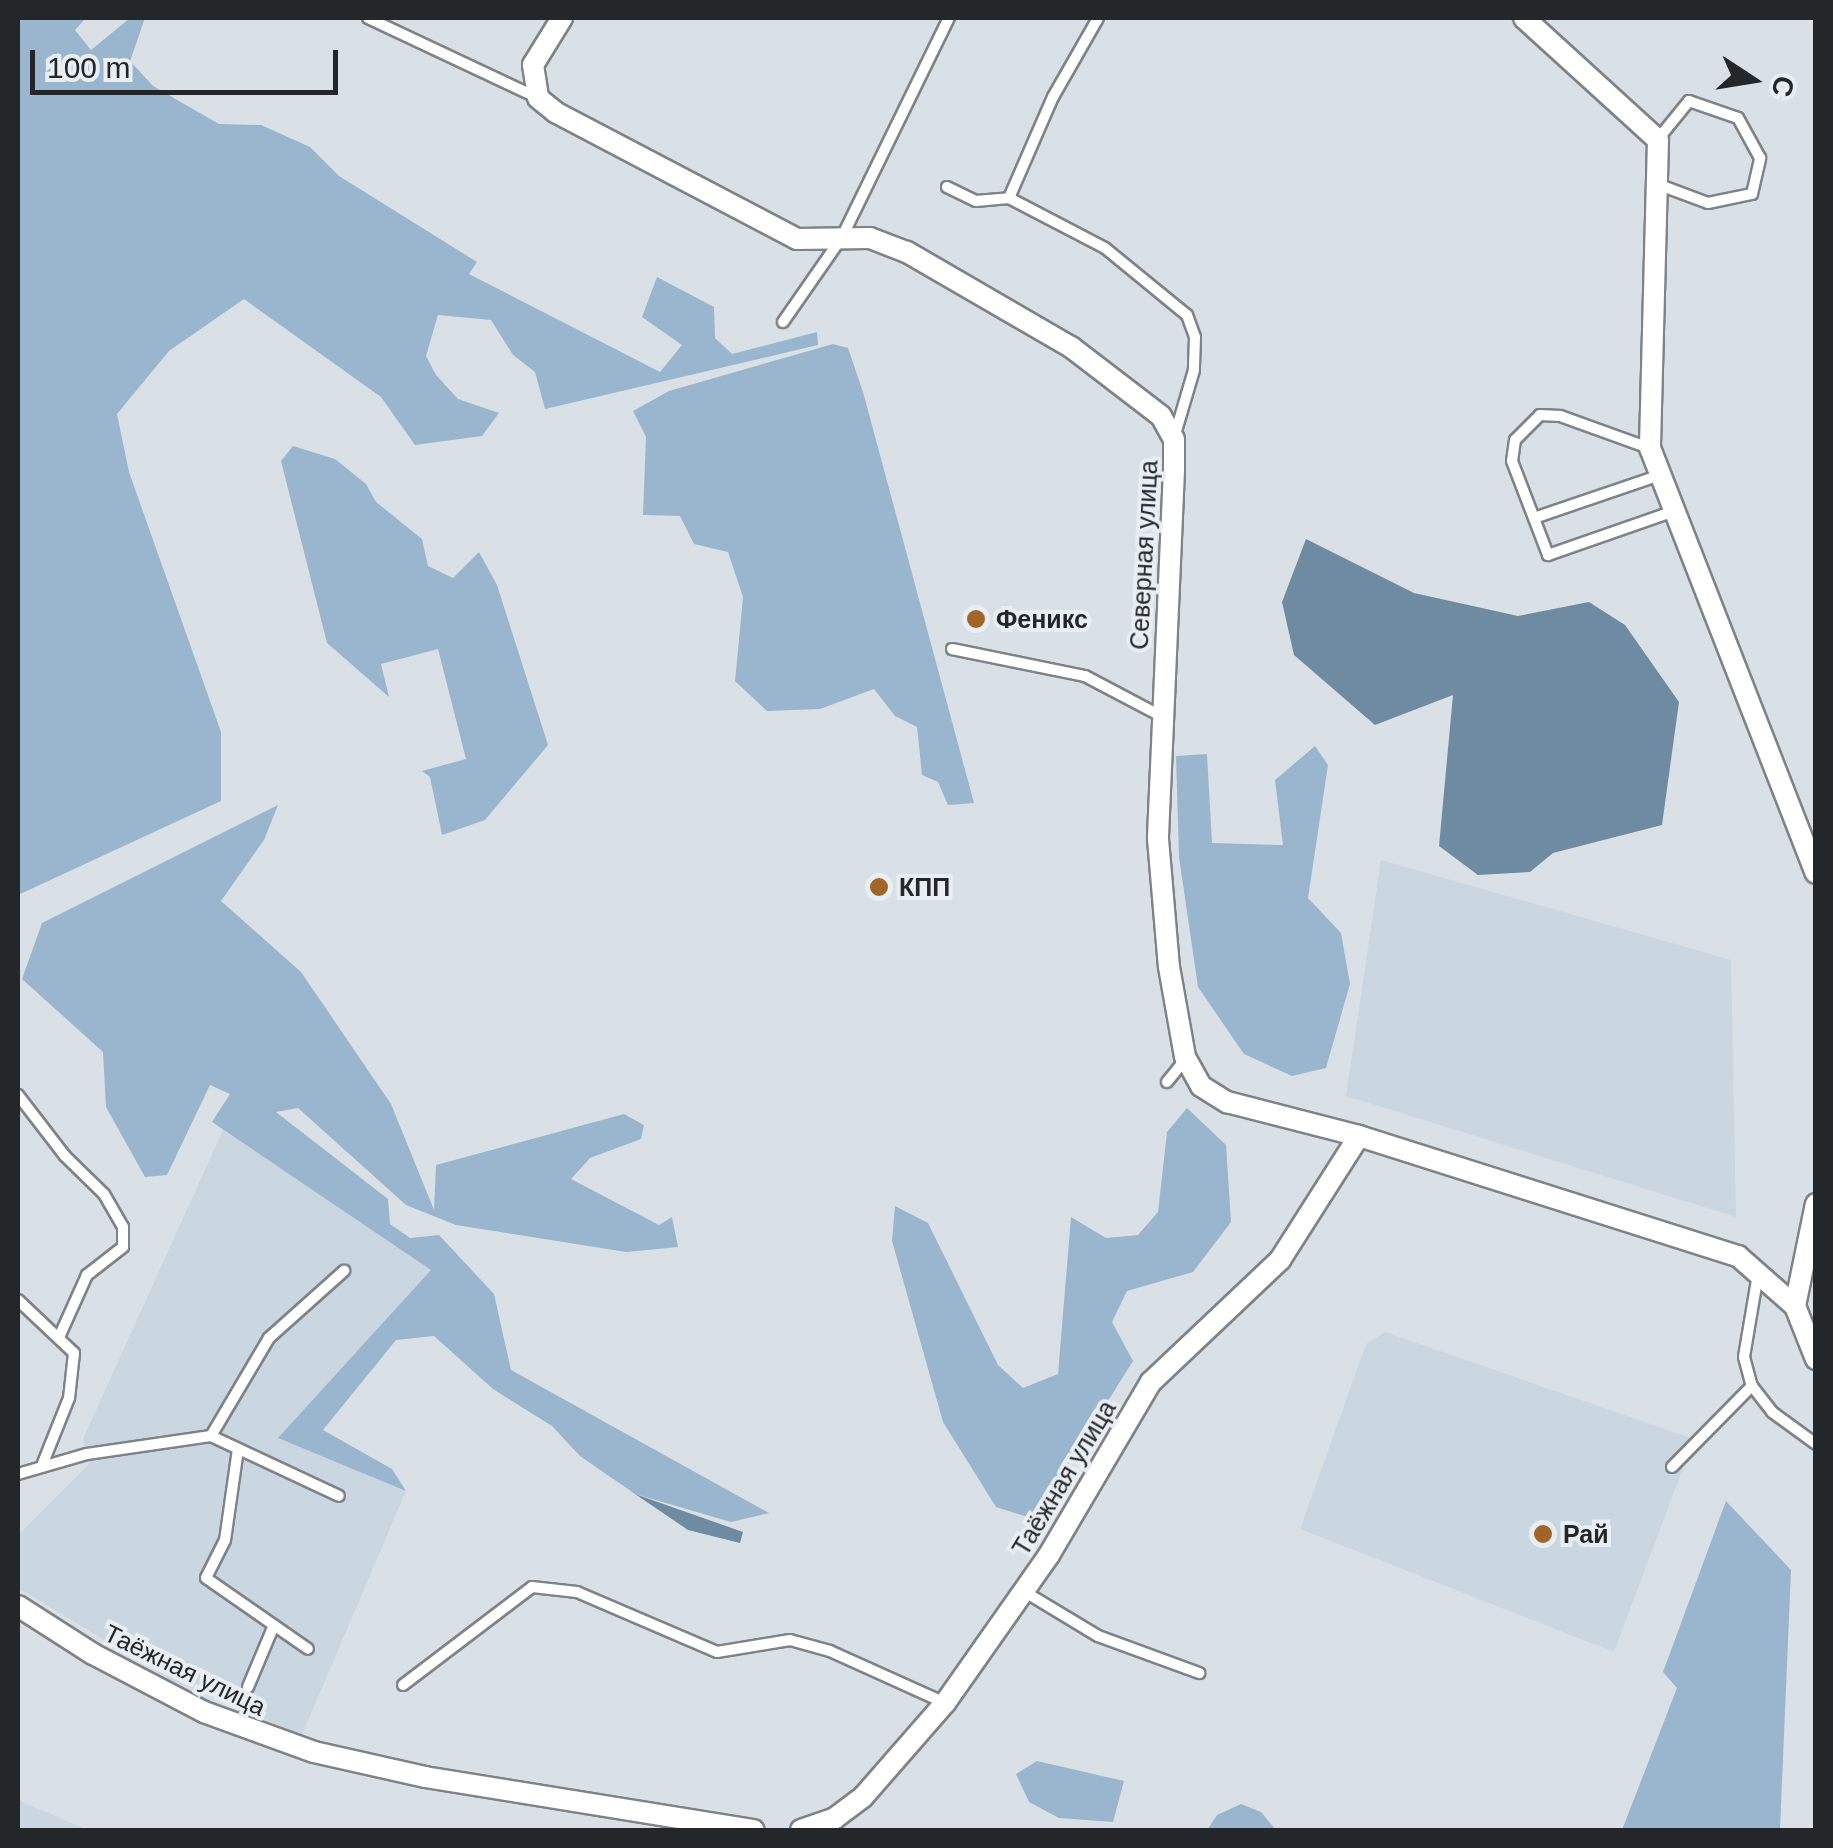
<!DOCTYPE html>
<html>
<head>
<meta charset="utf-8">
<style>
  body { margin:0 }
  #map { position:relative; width:1833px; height:1848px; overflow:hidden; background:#dae1e6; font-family:Arial,sans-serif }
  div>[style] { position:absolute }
  .built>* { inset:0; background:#cad7e1 }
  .forest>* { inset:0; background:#99b6ce }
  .water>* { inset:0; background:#6f8ba2 }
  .roads { filter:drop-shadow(2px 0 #7e8388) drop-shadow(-2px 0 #7e8388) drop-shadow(0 2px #7e8388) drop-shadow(0 -2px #7e8388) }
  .lane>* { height:10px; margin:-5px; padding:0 5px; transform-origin:5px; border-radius:5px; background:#fff }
  .street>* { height:20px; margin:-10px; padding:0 10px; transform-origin:10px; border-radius:10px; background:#fff }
  .dots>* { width:28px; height:28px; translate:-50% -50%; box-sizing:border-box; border:5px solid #e8eef3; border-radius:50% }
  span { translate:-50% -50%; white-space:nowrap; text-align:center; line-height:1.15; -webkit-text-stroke:8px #e8eef3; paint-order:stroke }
  .street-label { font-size:25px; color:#242729 }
  .poi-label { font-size:25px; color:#242729; font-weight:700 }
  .left { translate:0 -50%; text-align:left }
  .frame { position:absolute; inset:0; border:20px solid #242729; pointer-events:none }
  .north { position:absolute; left:1703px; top:30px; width:100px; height:100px; -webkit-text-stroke:8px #e8eef3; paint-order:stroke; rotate:102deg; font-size:28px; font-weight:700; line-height:40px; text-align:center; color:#242729 }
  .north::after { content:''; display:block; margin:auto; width:35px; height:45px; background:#242729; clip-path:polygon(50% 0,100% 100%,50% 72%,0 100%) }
  .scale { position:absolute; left:30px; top:50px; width:308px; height:45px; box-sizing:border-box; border:5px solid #242729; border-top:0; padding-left:12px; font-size:30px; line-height:35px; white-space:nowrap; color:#242729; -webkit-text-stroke:8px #e8eef3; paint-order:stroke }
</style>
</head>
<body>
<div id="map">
  <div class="built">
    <div style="clip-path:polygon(1381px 860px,1731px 960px,1736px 1217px,1346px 1096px)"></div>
    <div style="clip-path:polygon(223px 1130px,432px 1270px,279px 1438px,406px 1491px,302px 1735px,171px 1680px,18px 1588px,18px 1535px,89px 1464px,83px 1439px)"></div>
    <div style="clip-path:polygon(1385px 1332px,1694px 1439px,1614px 1652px,1300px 1529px,1366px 1344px)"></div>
    <div style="clip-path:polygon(18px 1800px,88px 1830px,18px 1830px)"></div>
  </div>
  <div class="forest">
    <div style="clip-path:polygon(18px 18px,86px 18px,75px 30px,91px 50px,130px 18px,145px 18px,130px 61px,153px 86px,219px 124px,261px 125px,310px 147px,339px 176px,477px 262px,469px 274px,660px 372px,682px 345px,642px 317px,657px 277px,714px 307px,715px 338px,732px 354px,817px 332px,818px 345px,545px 409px,535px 372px,513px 355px,491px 320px,438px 315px,426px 356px,436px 375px,458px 399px,499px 413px,482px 436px,415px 445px,381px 397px,244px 299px,169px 351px,117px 414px,129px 472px,221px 732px,221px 801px,18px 895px)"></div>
    <div style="clip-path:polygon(833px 344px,848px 348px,863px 392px,974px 803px,948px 805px,938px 782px,922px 775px,917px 727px,895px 716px,874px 689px,820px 709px,767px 711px,735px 681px,743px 597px,728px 552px,694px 544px,680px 516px,643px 515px,646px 437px,633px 411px,669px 391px)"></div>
    <div style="clip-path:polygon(293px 446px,335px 459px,366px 484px,376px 502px,422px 539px,428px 566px,453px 578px,479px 552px,497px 585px,548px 745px,485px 820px,442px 835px,430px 777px,422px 771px,466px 759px,438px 649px,381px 664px,389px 697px,327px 643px,281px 461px)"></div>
    <div style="clip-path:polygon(1315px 746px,1328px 765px,1308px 898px,1341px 933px,1350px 984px,1326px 1068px,1292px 1076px,1244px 1054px,1198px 987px,1179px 857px,1176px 756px,1207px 754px,1212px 843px,1283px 845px,1275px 780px)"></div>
    <div style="clip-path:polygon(278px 805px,264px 840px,221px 901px,301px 972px,391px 1104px,434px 1210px,436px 1165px,624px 1114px,644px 1125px,641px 1139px,590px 1158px,571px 1179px,659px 1225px,672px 1217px,678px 1247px,626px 1252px,456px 1225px,406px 1205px,298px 1108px,276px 1112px,388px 1199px,390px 1224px,410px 1238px,439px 1235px,494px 1294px,511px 1370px,769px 1513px,731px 1522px,635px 1494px,580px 1456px,552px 1426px,493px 1389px,434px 1336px,396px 1340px,323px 1430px,392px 1469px,406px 1491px,278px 1438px,431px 1270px,212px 1122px,230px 1094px,210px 1085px,167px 1175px,145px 1177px,106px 1107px,103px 1052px,22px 979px,42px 923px)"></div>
    <div style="clip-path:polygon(1187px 1108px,1226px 1145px,1231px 1222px,1193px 1272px,1127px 1291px,1112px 1322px,1133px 1361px,1034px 1519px,996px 1507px,943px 1422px,892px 1241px,895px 1206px,928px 1223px,998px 1365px,1023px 1388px,1058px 1374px,1071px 1217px,1106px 1238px,1138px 1235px,1158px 1212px,1167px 1132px)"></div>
    <div style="clip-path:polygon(1726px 1501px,1791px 1570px,1780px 1830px,1622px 1830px,1677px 1688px,1663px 1672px)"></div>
    <div style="clip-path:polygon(1037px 1761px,1124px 1781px,1113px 1822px,1059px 1818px,1029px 1802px,1016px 1774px)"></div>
    <div style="clip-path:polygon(1241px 1804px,1261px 1812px,1276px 1830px,1207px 1830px,1217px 1815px)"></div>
  </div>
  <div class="water">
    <div style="clip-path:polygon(1306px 539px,1414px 593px,1518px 616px,1589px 602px,1625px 625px,1679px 702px,1662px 825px,1553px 853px,1530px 872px,1478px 875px,1439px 846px,1453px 695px,1375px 725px,1294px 655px,1282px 602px)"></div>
    <div style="clip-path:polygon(635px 1494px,743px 1532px,740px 1543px,688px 1530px)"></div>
  </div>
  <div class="roads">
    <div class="lane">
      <div style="left:368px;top:18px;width:188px;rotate:25.2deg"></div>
      <div style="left:1657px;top:184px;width:54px;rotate:20.4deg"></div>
      <div style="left:1708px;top:203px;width:45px;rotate:-11.6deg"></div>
      <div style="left:1752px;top:194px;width:37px;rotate:-77deg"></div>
      <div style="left:1760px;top:158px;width:46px;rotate:-118.8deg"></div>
      <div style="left:1738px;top:118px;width:52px;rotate:-160.9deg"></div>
      <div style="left:1689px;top:101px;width:49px;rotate:129.2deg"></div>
      <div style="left:947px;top:187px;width:32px;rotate:26deg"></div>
      <div style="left:976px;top:201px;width:33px;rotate:-5deg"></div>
      <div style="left:1009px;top:198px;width:108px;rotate:27.5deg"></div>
      <div style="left:1105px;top:248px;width:106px;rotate:39.3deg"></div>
      <div style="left:1187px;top:315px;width:23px;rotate:70deg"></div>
      <div style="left:1195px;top:337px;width:33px;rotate:92deg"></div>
      <div style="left:1194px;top:370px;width:71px;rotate:106.4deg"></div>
      <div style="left:1009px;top:198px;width:110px;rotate:-66.5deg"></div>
      <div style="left:1053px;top:97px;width:91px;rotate:-60.3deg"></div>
      <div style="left:783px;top:322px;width:103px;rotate:-55.2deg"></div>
      <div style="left:842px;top:237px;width:244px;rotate:-64deg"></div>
      <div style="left:1649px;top:448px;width:95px;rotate:-160.2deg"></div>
      <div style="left:1560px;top:416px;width:20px;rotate:-177deg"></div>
      <div style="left:1540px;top:415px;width:35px;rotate:135deg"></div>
      <div style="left:1515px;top:440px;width:21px;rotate:98deg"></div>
      <div style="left:1512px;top:461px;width:101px;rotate:69deg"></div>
      <div style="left:1548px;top:555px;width:133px;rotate:-19.2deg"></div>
      <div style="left:1534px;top:518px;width:133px;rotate:-18.8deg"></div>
      <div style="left:952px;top:649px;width:136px;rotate:11.5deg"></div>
      <div style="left:1085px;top:676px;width:84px;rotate:27.8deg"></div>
      <div style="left:1167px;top:1082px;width:27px;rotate:-51deg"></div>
      <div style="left:18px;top:1095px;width:77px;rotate:52.4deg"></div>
      <div style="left:65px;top:1156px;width:54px;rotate:44.3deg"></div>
      <div style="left:104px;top:1194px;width:38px;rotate:60deg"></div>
      <div style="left:123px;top:1227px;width:20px;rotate:90deg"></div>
      <div style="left:123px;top:1247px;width:46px;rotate:142.1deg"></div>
      <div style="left:87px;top:1275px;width:66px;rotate:114.2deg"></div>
      <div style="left:1758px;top:1274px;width:84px;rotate:99.6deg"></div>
      <div style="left:1744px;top:1357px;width:30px;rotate:75deg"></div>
      <div style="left:1752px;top:1386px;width:33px;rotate:52deg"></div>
      <div style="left:1772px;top:1412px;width:54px;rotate:36deg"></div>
      <div style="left:18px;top:1300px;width:77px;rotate:43.4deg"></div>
      <div style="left:74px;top:1353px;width:45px;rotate:96.3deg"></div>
      <div style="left:69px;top:1398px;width:70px;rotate:111.8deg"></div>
      <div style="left:211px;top:1436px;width:114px;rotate:-59.4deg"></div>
      <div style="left:269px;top:1338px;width:101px;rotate:-41.8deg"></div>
      <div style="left:238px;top:1449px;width:92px;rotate:98.1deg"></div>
      <div style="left:225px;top:1540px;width:42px;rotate:116.6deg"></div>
      <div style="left:206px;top:1578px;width:124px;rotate:34.8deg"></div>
      <div style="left:1672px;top:1467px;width:114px;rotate:-45.4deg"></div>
      <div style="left:18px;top:1474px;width:72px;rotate:-16.2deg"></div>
      <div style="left:87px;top:1454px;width:125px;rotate:-8.3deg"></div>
      <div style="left:211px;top:1436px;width:141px;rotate:25.1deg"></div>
      <div style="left:1025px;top:1592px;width:85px;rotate:31.1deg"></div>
      <div style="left:1098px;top:1636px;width:108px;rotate:20.1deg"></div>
      <div style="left:403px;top:1685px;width:162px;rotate:-37.2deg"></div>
      <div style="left:532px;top:1587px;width:45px;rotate:6.3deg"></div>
      <div style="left:577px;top:1592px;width:152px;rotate:23.2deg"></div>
      <div style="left:717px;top:1652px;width:74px;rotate:-9.3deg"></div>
      <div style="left:790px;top:1640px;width:41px;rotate:15.4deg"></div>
      <div style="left:830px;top:1651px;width:126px;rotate:24.3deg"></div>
      <div style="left:248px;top:1687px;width:67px;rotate:-67.2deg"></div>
    </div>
    <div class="street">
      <div style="left:562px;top:18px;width:55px;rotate:121.7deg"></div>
      <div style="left:533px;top:65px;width:33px;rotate:81deg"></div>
      <div style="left:538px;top:98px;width:22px;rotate:39deg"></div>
      <div style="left:555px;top:112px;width:273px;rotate:27.7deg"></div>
      <div style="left:797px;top:239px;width:73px;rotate:-0.8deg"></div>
      <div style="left:870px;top:238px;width:40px;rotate:21deg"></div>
      <div style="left:907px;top:252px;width:190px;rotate:30.1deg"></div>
      <div style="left:1071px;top:347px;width:113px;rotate:37.5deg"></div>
      <div style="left:1161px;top:416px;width:26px;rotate:61deg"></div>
      <div style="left:1174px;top:439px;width:31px;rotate:90deg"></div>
      <div style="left:1174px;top:470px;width:369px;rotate:92.5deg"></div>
      <div style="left:1158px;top:839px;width:128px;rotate:85.1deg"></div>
      <div style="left:1169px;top:967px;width:91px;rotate:79.9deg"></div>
      <div style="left:1185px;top:1057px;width:33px;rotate:61deg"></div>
      <div style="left:1201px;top:1086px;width:31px;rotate:32deg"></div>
      <div style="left:1227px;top:1102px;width:136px;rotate:14.4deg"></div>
      <div style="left:1359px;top:1136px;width:398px;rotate:17.6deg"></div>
      <div style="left:1738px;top:1256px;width:76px;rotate:41.3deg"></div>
      <div style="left:1795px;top:1306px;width:57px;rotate:68.4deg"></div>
      <div style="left:1524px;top:18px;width:181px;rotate:42.3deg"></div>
      <div style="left:1658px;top:140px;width:308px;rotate:91.5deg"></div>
      <div style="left:1650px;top:448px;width:456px;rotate:68.7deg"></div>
      <div style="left:1795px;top:1306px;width:104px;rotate:-78.4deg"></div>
      <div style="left:18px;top:1606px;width:89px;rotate:32.6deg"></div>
      <div style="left:93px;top:1654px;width:125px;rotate:27.6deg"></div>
      <div style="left:204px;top:1712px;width:117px;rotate:20deg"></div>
      <div style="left:314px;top:1752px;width:114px;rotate:12.7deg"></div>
      <div style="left:425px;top:1777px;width:333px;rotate:9.2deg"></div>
      <div style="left:801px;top:1830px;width:36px;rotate:-19deg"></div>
      <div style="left:835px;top:1818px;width:35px;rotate:-37deg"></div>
      <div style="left:863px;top:1797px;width:125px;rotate:-48.9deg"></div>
      <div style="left:945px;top:1703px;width:181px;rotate:-54.9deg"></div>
      <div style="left:1049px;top:1555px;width:201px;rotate:-59.5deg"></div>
      <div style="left:1151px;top:1382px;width:178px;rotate:-43.4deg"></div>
      <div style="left:1280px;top:1260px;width:147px;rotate:-57.5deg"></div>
    </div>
  </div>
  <div class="dots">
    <div style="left:976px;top:619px;background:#a16528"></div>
    <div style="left:879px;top:887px;background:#a16528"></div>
    <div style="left:1543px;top:1534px;background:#a16528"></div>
  </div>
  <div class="street-label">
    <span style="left:1144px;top:555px;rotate:-87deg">Северная улица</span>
    <span style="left:1064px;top:1478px;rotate:-59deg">Таёжная улица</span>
    <span style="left:185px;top:1670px;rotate:26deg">Таёжная улица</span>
  </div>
  <div class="poi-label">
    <span class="left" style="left:996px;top:619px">Феникс</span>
    <span class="left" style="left:899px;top:887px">КПП</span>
    <span class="left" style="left:1563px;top:1534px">Рай</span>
  </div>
  <div class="frame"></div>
  <div class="north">С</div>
  <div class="scale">100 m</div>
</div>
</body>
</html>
